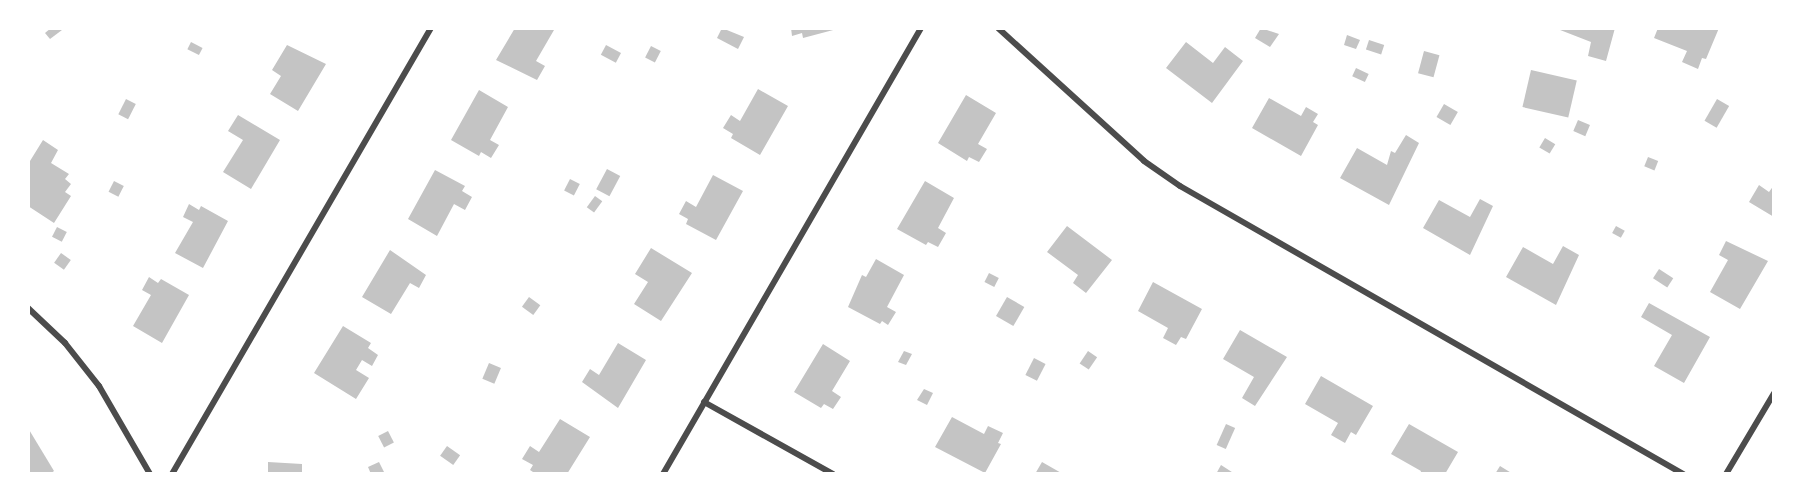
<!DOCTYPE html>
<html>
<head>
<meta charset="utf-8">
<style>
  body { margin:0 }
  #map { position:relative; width:1802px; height:502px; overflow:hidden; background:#fff; font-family:"Noto Sans",sans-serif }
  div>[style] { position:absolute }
  .building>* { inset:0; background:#c4c4c4; transform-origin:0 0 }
  .minor>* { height:6px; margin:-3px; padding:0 3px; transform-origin:3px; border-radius:3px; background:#4c4c4c }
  span { translate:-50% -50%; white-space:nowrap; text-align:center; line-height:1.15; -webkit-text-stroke:4.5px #fff; paint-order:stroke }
  .frame { position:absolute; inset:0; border:30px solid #fff; pointer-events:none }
</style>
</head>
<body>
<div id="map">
  <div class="building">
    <div style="clip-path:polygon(51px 28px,60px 28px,62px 30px,50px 39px,45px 33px)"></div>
    <div style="clip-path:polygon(515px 28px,554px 30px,536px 61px,545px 66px,537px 80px,496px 60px)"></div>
    <div style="clip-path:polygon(722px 28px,744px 37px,738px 49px,717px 38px)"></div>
    <div style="clip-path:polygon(791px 28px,837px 28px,837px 29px,803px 38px,802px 33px,792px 36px)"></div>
    <div style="clip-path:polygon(1261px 28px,1279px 34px,1270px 47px,1255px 38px)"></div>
    <div style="clip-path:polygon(1555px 28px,1615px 28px,1606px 61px,1588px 56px,1591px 42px)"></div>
    <div style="clip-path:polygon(1658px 28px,1719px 28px,1706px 59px,1702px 58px,1698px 69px,1682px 62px,1687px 51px,1654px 38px)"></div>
    <div style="clip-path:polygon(1347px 35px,1360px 40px,1356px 49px,1344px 45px)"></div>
    <div style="left:1369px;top:40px;width:16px;height:10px;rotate:18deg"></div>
    <div style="left:191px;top:42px;width:13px;height:8px;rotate:27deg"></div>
    <div style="clip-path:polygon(1186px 42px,1213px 63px,1225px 47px,1243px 61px,1212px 103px,1166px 68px)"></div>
    <div style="clip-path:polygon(287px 45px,326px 64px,298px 111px,270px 94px,281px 76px,272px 70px)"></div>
    <div style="left:606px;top:45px;width:17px;height:11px;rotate:28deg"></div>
    <div style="left:651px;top:46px;width:11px;height:13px;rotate:27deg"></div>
    <div style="left:1424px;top:51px;width:16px;height:23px;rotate:15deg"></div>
    <div style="left:1356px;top:68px;width:14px;height:9px;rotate:25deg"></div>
    <div style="left:1531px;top:70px;width:47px;height:38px;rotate:13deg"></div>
    <div style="clip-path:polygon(758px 89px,788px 106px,760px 155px,731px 138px,733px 134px,723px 128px,731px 115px,740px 121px)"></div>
    <div style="clip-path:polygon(479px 90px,508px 107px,490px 140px,499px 145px,491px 158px,481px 152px,479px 156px,451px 140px)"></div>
    <div style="clip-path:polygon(966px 95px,996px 113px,978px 144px,987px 149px,979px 162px,969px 157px,967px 161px,938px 143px)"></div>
    <div style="clip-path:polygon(1269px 98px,1301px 116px,1306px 107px,1318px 114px,1313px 122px,1318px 125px,1301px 156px,1252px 128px)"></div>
    <div style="left:126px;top:99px;width:11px;height:17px;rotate:27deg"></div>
    <div style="left:1717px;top:99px;width:14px;height:25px;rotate:30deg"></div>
    <div style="left:1444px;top:104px;width:16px;height:15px;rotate:30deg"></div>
    <div style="clip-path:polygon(238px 115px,280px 140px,251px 189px,223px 172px,243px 140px,228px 131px)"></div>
    <div style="left:1578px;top:120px;width:13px;height:12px;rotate:23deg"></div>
    <div style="clip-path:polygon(1406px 135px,1419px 143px,1389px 205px,1340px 178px,1357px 148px,1387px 165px,1391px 151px,1395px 153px)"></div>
    <div style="left:1545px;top:138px;width:12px;height:11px;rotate:31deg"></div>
    <div style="clip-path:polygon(43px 140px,58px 150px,51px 163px,69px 174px,65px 179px,71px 184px,65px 192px,71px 196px,54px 223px,28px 206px,30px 161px)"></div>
    <div style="left:1648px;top:157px;width:11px;height:10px;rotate:22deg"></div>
    <div style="left:607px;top:169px;width:15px;height:23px;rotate:28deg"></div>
    <div style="clip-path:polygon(435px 170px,465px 186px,462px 191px,472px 197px,465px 210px,454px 204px,437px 236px,408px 219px)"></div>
    <div style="clip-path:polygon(713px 175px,743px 191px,716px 240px,686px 224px,688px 219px,679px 214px,686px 201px,696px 207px)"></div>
    <div style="left:570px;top:179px;width:11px;height:13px;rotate:27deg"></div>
    <div style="left:114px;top:181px;width:11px;height:12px;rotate:27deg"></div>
    <div style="clip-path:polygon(925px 181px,954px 198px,938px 228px,946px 233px,938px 247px,928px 242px,926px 245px,897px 229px)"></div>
    <div style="clip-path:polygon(1759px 185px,1769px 192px,1774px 185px,1774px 217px,1749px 202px)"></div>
    <div style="left:595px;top:196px;width:9px;height:14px;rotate:36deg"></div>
    <div style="clip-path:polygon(1480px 199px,1493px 206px,1470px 255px,1423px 228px,1439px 200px,1470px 217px)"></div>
    <div style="clip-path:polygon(189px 204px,199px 210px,201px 206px,228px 221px,203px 268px,175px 253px,193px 222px,183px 217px)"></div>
    <div style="clip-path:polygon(1067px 226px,1112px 260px,1086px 293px,1073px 283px,1078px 275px,1047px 252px)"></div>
    <div style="left:1616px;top:226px;width:10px;height:8px;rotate:29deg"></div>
    <div style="left:57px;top:227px;width:11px;height:11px;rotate:27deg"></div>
    <div style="clip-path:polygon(1726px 241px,1768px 261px,1740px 309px,1710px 292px,1728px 260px,1719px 255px)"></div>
    <div style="clip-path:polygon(1563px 246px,1579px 255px,1556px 305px,1506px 277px,1523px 247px,1553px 264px)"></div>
    <div style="clip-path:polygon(651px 248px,692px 273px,661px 321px,634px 304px,648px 282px,635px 274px)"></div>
    <div style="clip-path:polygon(390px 250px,426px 275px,419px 288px,410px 283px,391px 314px,362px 297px)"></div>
    <div style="left:61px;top:253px;width:12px;height:12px;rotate:35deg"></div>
    <div style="clip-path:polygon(876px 259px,904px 275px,887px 307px,896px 312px,888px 325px,882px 321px,880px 324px,848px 307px,862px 275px,866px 277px)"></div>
    <div style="left:1659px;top:269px;width:17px;height:11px;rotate:33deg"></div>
    <div style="left:989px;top:273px;width:11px;height:10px;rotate:27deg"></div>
    <div style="clip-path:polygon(149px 277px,158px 283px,161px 279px,189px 295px,162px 343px,133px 326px,151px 295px,142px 290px)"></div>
    <div style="clip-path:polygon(1153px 282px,1202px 309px,1186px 339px,1181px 337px,1176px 345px,1163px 338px,1168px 328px,1138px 311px)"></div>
    <div style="left:529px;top:297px;width:14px;height:12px;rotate:36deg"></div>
    <div style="left:1007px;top:297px;width:20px;height:22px;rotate:30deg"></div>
    <div style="clip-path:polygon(1649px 303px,1710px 337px,1684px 383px,1654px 366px,1672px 335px,1641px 317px)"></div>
    <div style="clip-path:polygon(343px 326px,371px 343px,368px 348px,378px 355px,372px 366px,362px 360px,356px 370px,369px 378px,356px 399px,314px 373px)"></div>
    <div style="clip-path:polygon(1240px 330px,1287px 357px,1255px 406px,1242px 398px,1254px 377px,1223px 359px)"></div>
    <div style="clip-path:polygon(618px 343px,646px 360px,618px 408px,582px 382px,590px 369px,599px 375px)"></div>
    <div style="clip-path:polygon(823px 344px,850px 361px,832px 391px,841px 397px,833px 409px,824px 404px,821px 408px,794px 392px)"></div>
    <div style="clip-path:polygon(904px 351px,912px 354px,906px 365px,898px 362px)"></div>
    <div style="left:1088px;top:351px;width:11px;height:15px;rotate:34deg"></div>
    <div style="left:1034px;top:358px;width:13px;height:19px;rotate:27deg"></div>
    <div style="left:489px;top:363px;width:13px;height:17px;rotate:23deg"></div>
    <div style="clip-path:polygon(1321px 376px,1373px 406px,1356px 435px,1351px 432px,1345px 443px,1331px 435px,1338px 423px,1305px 404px)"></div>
    <div style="clip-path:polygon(924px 389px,933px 393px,927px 405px,917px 400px)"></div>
    <div style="clip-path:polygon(952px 417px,984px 434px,988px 426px,1003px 433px,998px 443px,1001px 444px,985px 473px,935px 447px)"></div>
    <div style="clip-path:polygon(560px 419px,590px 437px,567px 474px,536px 474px,530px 470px,533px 465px,522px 459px,530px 446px,539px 452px)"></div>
    <div style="left:1226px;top:424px;width:10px;height:23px;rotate:24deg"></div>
    <div style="clip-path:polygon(1409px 424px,1458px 452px,1445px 474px,1420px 474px,1421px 471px,1391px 454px)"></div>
    <div style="clip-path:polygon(28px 428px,54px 471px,50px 474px,28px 474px)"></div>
    <div style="left:388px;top:431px;width:13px;height:11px;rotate:63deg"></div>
    <div style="left:447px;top:446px;width:16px;height:12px;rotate:35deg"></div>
    <div style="clip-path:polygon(268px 462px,302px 464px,302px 474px,268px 474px)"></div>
    <div style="clip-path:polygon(379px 462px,385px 474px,371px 474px,368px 467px)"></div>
    <div style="clip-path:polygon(1042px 462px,1063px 474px,1035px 474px)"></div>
    <div style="clip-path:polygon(1221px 465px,1235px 474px,1216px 474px)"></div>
    <div style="clip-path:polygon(1500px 466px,1513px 474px,1495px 474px)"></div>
  </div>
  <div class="minor">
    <div style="left:998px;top:28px;width:197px;rotate:42.3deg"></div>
    <div style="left:1144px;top:161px;width:44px;rotate:34.8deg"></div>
    <div style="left:1180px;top:186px;width:580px;rotate:29.79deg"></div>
    <div style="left:28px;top:308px;width:51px;rotate:43.4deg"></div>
    <div style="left:65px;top:343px;width:55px;rotate:51.7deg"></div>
    <div style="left:99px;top:386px;width:102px;rotate:59.9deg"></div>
    <div style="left:704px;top:402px;width:148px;rotate:29.2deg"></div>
    <div style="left:172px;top:474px;width:516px;rotate:-59.86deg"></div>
    <div style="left:663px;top:474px;width:515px;rotate:-59.95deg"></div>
    <div style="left:1726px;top:474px;width:94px;rotate:-59.3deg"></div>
  </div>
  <div class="frame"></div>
</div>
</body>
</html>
